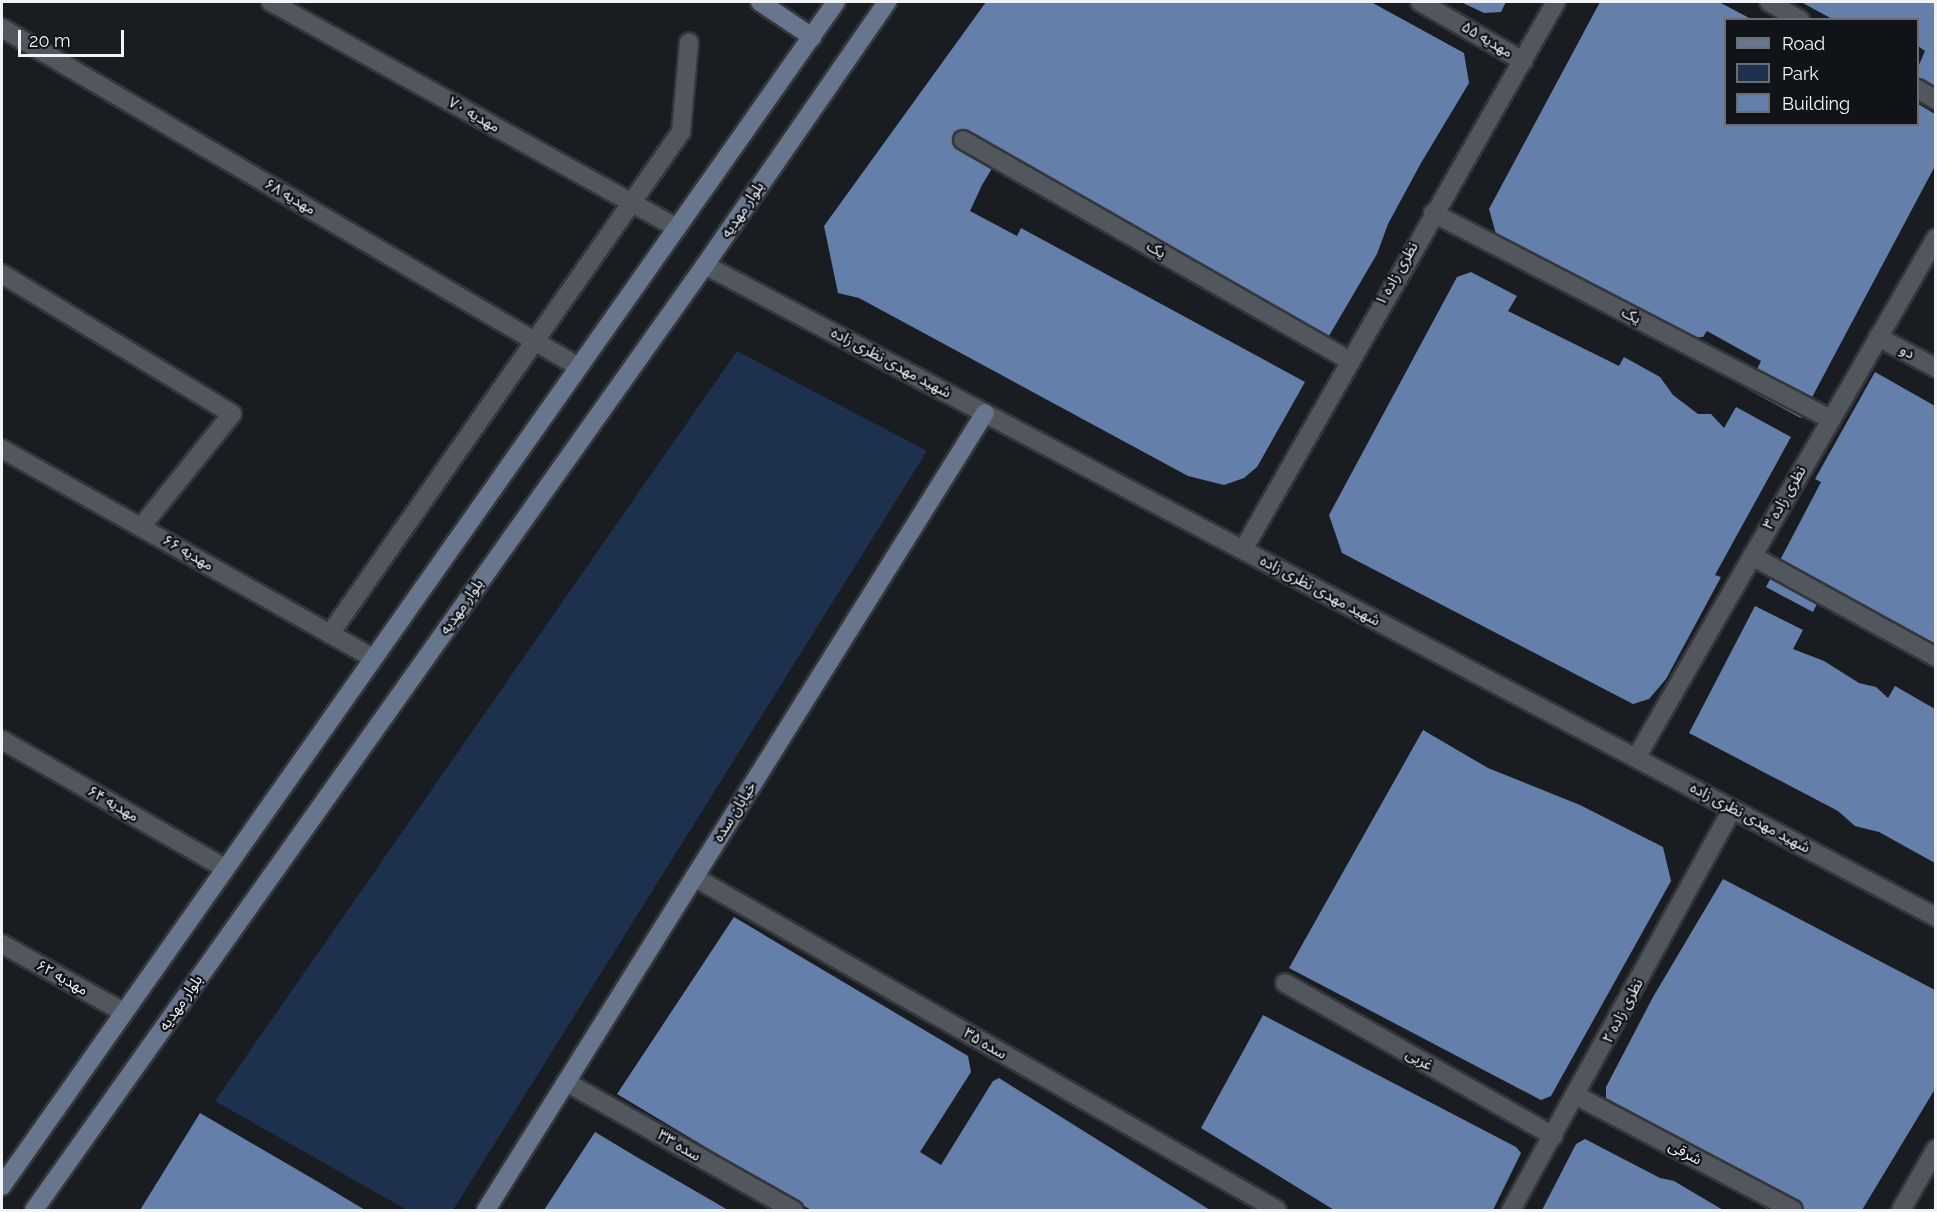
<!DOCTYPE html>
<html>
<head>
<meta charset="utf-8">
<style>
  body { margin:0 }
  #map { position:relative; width:1937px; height:1212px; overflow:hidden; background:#191d22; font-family:Raleway,"Noto Sans Arabic",sans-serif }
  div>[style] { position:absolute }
  .green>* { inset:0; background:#1d304d }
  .building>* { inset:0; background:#647fa9 }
  .roads { filter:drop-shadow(2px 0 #34363b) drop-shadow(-2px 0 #34363b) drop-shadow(0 2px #34363b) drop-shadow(0 -2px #34363b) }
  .street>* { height:18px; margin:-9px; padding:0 9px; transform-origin:9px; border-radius:9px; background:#52575d }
  .secondary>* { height:18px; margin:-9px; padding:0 9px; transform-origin:9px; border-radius:9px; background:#67768c }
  span { translate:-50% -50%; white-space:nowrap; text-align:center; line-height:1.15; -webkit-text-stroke:4.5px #101419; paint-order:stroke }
  .street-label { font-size:15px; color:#f1f3f7 }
  .frame { position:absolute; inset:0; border:3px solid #f1f3f7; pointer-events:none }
  .legend { position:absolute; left:1724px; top:18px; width:195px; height:108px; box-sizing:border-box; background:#101419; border:2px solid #6a6d72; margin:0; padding:8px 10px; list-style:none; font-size:18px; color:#f1f3f7 }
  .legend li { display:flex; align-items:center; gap:12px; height:30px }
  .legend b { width:30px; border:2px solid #6a6d72 }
  .scale { position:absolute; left:18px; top:30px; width:106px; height:27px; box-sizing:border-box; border:3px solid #f1f3f7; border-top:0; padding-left:8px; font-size:18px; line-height:21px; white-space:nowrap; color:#f1f3f7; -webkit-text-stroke:4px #101419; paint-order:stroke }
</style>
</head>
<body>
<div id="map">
  <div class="green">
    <div style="clip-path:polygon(737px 351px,927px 451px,453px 1210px,407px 1210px,215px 1101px)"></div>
  </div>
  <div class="building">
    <div style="clip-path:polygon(986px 2px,1371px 2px,1464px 53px,1469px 83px,1421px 163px,1388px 224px,1377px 254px,1326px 341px,1000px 155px,982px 185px,970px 211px,1017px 236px,1021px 228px,1305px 382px,1257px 467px,1244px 478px,1224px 485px,1188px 476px,859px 298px,838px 293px,824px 226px)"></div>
    <div style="clip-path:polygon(1461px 2px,1506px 2px,1501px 12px,1484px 13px)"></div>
    <div style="clip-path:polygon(1600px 2px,1719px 2px,1753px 20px,1725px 20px,1725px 124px,1918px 124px,1918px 104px,1935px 114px,1935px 166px,1801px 418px,1747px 389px,1761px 361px,1707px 331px,1703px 337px,1681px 338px,1496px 234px,1489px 209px)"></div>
    <div style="clip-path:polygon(1801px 2px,1935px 2px,1935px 88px,1918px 79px,1918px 67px,1925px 51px,1918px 46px,1918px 20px,1834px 20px)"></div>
    <div style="clip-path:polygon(1471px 272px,1517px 296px,1508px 311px,1619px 366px,1624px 357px,1660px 377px,1673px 395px,1698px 414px,1711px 414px,1724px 428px,1736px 407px,1791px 437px,1715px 575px,1721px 577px,1666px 679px,1649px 699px,1633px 704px,1342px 553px,1329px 515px,1457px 277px)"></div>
    <div style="clip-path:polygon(1875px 372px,1935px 406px,1935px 664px,1823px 592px,1813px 612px,1766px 587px,1821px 482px,1815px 479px)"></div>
    <div style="clip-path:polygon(1755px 606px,1803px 630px,1793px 649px,1824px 661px,1859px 683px,1876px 687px,1888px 698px,1895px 686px,1935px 709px,1935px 863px,1879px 832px,1855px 826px,1838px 811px,1689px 733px)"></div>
    <div style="clip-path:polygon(1423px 730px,1488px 768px,1580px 805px,1663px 847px,1671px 881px,1551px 1096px,1541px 1100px,1289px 968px)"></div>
    <div style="clip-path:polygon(1723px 879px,1935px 990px,1935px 1089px,1862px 1210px,1780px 1210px,1789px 1196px,1606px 1098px,1606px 1087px,1653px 997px)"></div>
    <div style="clip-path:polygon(734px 917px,968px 1056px,971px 1072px,920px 1152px,941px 1165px,993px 1081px,999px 1078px,1210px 1210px,811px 1210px,617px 1094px)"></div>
    <div style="clip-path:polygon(1263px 1015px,1516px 1147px,1521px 1153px,1493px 1210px,1334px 1210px,1201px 1128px)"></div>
    <div style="clip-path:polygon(200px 1113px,315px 1180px,365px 1210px,140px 1210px)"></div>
    <div style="clip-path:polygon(595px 1132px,640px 1159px,728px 1210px,544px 1210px)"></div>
    <div style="clip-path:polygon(1585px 1139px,1660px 1178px,1674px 1181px,1723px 1210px,1542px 1210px,1576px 1144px)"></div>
  </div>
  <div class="roads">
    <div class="street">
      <div style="left:271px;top:2px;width:465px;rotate:29.1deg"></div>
      <div style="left:1420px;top:2px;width:119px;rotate:29.8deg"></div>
      <div style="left:1769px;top:2px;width:36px;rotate:30deg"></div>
      <div style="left:2px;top:28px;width:669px;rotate:30.44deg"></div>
      <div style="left:1918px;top:89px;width:21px;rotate:31deg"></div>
      <div style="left:963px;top:140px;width:443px;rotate:29.7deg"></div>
      <div style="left:1433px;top:213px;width:447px;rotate:27.4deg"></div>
      <div style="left:705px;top:265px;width:1393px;rotate:27.91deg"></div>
      <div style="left:2px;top:274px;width:269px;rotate:31.3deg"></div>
      <div style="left:232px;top:414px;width:144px;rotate:128.8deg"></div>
      <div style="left:1878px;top:337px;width:66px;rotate:28.1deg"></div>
      <div style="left:2px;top:449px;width:426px;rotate:29.4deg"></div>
      <div style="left:1243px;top:550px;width:631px;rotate:-60.27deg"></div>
      <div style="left:1752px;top:556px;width:210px;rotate:28.8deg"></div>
      <div style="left:330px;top:634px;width:613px;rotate:-55.04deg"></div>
      <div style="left:681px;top:132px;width:90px;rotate:-84.9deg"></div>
      <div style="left:2px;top:740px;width:257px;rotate:29.9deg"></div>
      <div style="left:1636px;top:758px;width:600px;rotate:-60.02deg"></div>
      <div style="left:694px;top:877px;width:671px;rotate:29.73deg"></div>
      <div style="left:2px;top:944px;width:139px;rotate:29.3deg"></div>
      <div style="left:1285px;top:983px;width:309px;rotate:29.7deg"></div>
      <div style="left:566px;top:1082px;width:261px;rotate:29.4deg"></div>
      <div style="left:1577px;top:1096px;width:244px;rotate:27.8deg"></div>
      <div style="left:1511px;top:1210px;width:458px;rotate:-61.1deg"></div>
      <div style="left:1901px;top:1210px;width:70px;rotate:-60.2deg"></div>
    </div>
    <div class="secondary">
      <div style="left:760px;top:2px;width:63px;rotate:33.9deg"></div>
      <div style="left:2px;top:1186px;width:1448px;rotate:-54.84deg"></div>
      <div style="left:34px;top:1210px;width:1159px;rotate:-54.62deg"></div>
      <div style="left:705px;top:265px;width:320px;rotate:-55.3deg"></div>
      <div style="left:486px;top:1210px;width:940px;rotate:-57.95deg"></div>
    </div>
  </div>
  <div class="street-label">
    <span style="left:1487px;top:40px;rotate:30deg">مهدیه ۵۵</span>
    <span style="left:474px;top:115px;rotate:29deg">مهدیه ۷۰</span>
    <span style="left:290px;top:197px;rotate:30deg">مهدیه ۶۸</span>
    <span style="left:743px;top:210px;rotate:-56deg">بلوار مهدیه</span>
    <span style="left:1156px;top:250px;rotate:30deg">یک</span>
    <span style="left:1397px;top:274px;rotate:-60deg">نظری زاده ۱</span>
    <span style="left:1631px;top:316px;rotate:27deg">یک</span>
    <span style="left:1907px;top:352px;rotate:28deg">دو</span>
    <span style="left:891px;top:363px;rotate:28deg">شهید مهدی نظری زاده</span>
    <span style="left:1785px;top:498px;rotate:-60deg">نظری زاده ۳</span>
    <span style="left:188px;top:553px;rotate:30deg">مهدیه ۶۶</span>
    <span style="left:1320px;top:591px;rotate:28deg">شهید مهدی نظری زاده</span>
    <span style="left:462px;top:607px;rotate:-55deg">بلوار مهدیه</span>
    <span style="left:113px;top:804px;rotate:30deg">مهدیه ۶۴</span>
    <span style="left:735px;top:812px;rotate:-58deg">خیابان سده</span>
    <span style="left:1750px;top:818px;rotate:28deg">شهید مهدی نظری زاده</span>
    <span style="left:62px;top:978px;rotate:29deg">مهدیه ۶۲</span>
    <span style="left:181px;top:1003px;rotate:-55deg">بلوار مهدیه</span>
    <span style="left:1623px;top:1011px;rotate:-62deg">نظری زاده ۲</span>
    <span style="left:985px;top:1044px;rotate:30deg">سده ۳۵</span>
    <span style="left:1419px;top:1060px;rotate:30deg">غربی</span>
    <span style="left:679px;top:1146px;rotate:30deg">سده ۳۳</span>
    <span style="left:1685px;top:1153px;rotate:28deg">شرقی</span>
  </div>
  <div class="frame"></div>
  <ul class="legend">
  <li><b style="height:8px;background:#67768c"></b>Road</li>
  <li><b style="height:16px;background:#1d304d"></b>Park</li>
  <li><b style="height:16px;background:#647fa9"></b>Building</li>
  </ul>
  <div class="scale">20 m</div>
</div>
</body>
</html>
